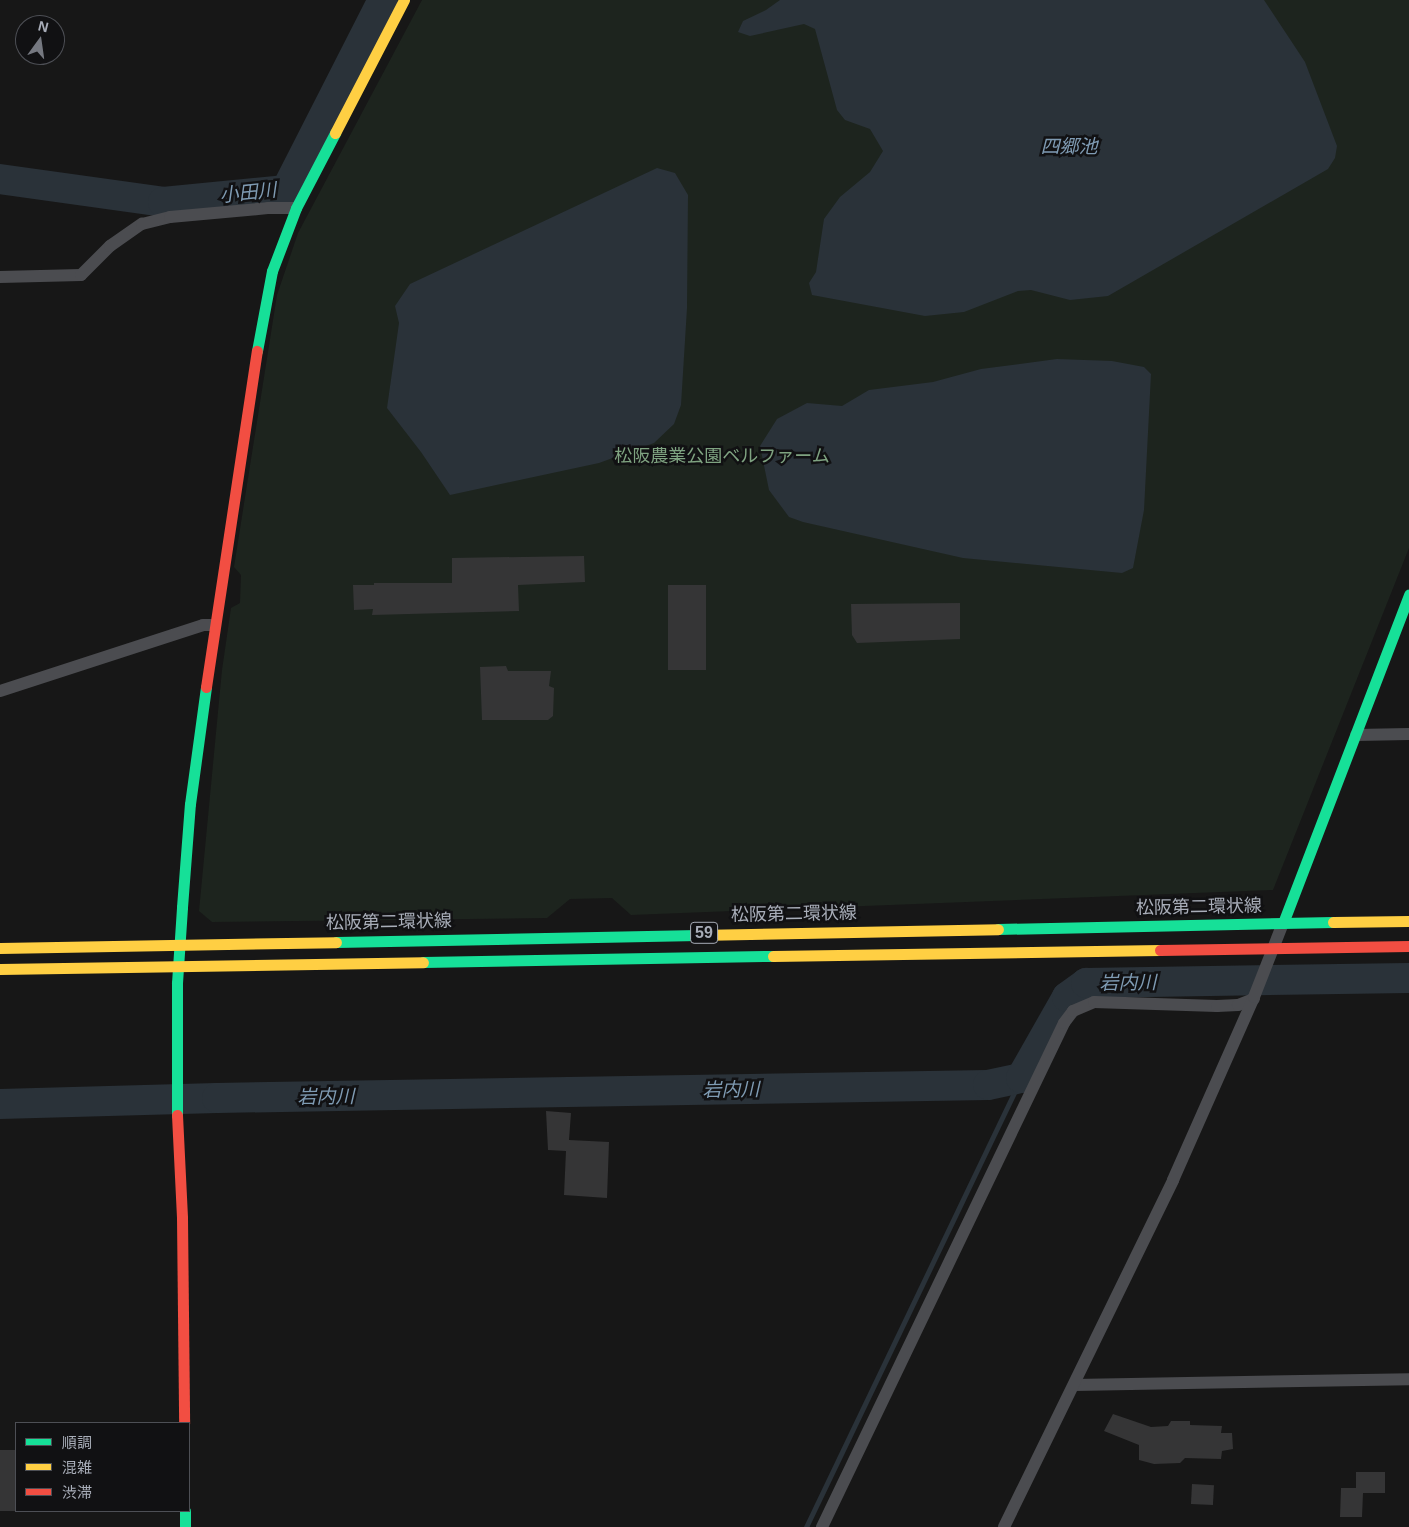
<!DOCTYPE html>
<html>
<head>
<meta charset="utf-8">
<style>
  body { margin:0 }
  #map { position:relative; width:1409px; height:1527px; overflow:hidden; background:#171717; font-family:Helvetica,"Noto Sans JP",sans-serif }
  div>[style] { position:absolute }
  .green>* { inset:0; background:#1d241e }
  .water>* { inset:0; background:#2a3239 }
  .stream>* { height:5px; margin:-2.5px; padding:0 2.5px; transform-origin:2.5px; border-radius:2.5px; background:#2a3239 }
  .river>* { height:30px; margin:-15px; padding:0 15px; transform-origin:15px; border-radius:15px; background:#2a3239 }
  .building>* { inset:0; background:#353536; transform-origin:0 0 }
  .street>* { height:12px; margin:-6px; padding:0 6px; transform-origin:6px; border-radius:6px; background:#4b4c50 }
  .fast>* { height:11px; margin:-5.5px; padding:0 5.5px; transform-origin:5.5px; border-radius:5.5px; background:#16e098 }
  .slow>* { height:11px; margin:-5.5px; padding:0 5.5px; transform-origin:5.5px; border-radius:5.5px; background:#ffcf43 }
  .jam>* { height:11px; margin:-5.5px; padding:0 5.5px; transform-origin:5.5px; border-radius:5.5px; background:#f24e42 }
  span { translate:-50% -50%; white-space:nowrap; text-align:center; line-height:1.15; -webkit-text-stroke:5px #111113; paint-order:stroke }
  .shield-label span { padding:1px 4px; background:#111113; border:1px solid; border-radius:4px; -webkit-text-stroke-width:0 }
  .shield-label { font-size:16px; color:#a8adb8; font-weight:700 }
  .park-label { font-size:18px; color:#7fa381 }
  .street-label { font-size:18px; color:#a8adb8 }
  .water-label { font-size:19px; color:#7f9bb3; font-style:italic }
  .legend { position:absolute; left:15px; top:1422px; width:175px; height:90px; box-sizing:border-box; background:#111113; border:1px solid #4d4f55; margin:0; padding:6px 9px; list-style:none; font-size:15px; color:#a8adb8 }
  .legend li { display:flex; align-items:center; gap:10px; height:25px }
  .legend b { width:25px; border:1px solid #4d4f55 }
  .north { position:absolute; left:15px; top:15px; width:50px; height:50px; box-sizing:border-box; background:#111113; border:1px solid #4d4f55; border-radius:50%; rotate:14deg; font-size:14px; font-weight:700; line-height:20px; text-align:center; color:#a8adb8 }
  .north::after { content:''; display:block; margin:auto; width:18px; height:22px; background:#757880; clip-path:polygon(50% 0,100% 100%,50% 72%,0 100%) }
</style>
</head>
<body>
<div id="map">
  <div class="green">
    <div style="clip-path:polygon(422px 0,1409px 0,1409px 548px,1273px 890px,631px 915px,612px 898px,570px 899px,547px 918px,212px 922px,199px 911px,222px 670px,231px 608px,240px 603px,241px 575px,234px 567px,277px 295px,298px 233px)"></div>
  </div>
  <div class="water">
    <div style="clip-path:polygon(780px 0,1264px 0,1305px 62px,1337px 146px,1335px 158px,1328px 169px,1108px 296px,1070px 300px,1031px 290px,1018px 291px,964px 312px,925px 316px,812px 295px,809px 283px,816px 272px,824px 219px,840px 197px,870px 172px,883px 151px,870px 129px,845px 120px,837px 110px,815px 29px,804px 24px,750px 36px,738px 32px,743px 21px,766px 10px)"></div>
    <div style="clip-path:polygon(657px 168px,675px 173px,688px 195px,687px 308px,681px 405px,674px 424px,654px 443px,599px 463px,450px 495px,421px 452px,387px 408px,399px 323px,395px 306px,410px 284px)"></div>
    <div style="clip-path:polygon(1057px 359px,1112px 361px,1144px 367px,1151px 374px,1144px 510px,1133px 568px,1122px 573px,963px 558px,803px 522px,789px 517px,769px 490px,760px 446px,777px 419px,807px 403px,842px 406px,869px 390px,933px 382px,981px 369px)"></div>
  </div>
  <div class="stream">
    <div style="left:806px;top:1527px;width:498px;rotate:-64.4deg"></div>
  </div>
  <div class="river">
    <div style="left:0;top:179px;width:165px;rotate:8deg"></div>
    <div style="left:163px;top:202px;width:124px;rotate:-5.6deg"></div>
    <div style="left:286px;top:190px;width:213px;rotate:-63deg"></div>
    <div style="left:0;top:1104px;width:217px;rotate:-1.6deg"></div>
    <div style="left:217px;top:1098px;width:771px;rotate:-0.97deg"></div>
    <div style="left:988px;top:1085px;width:34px;rotate:-12deg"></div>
    <div style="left:1021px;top:1078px;width:93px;rotate:-60.4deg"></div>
    <div style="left:1067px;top:997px;width:24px;rotate:-36deg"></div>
    <div style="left:1086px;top:983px;width:323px;rotate:-0.9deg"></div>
  </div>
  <div class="building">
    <div style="clip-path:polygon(584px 556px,585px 582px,518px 585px,519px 611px,372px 615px,373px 609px,354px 610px,353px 585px,374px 585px,374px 583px,452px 583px,452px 558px)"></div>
    <div style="left:668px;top:585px;width:38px;height:85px"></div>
    <div style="clip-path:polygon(960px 603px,960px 639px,857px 643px,852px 635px,851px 604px)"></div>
    <div style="clip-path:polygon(506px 666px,508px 671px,551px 671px,549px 686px,554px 688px,553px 716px,548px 720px,482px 720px,480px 667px)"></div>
    <div style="clip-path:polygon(546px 1111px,571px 1113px,569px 1140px,609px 1142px,607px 1198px,564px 1195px,566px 1151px,548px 1150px)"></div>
    <div style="clip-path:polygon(1113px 1414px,1151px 1427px,1168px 1426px,1171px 1421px,1190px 1421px,1190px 1425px,1222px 1426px,1221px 1433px,1232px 1433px,1233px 1449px,1222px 1451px,1221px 1459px,1185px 1458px,1180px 1463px,1154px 1464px,1139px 1460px,1139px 1445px,1104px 1431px)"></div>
    <div style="left:16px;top:1450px;width:61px;height:16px;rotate:90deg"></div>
    <div style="clip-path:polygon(1356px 1472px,1385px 1472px,1385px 1493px,1363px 1493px,1362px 1517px,1340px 1517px,1341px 1488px,1356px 1488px)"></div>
    <div style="left:1192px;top:1484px;width:22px;height:20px;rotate:3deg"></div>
  </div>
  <div class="street">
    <div style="left:0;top:277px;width:81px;rotate:-1.4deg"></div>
    <div style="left:81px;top:275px;width:41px;rotate:-45deg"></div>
    <div style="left:110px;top:246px;width:39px;rotate:-35deg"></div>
    <div style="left:142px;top:224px;width:29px;rotate:-14deg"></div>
    <div style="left:170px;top:217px;width:98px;rotate:-5.2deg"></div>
    <div style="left:268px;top:208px;width:28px"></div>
    <div style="left:0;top:691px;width:213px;rotate:-18deg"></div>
    <div style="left:203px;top:625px;width:11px"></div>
    <div style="left:1356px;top:735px;width:53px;rotate:-1.1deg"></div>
    <div style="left:1074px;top:1385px;width:335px;rotate:-1deg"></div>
    <div style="left:822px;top:1527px;width:559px;rotate:-64.35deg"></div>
    <div style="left:1064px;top:1023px;width:15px;rotate:-53deg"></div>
    <div style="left:1073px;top:1011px;width:23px;rotate:-23deg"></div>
    <div style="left:1094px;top:1002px;width:123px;rotate:1.9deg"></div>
    <div style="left:1217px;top:1006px;width:21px;rotate:-3deg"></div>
    <div style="left:1238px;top:1005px;width:17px;rotate:-21deg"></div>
    <div style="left:1004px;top:1527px;width:386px;rotate:-64deg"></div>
    <div style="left:1173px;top:1180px;width:200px;rotate:-66.1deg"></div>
    <div style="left:1254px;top:997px;width:79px;rotate:-68.6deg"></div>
  </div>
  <div class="fast">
    <div style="left:257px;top:351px;width:81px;rotate:-79.4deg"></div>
    <div style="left:272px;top:271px;width:67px;rotate:-69.1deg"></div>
    <div style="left:296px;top:208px;width:85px;rotate:-62.5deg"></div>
    <div style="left:1283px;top:923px;width:352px;rotate:-69deg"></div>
    <div style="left:998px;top:929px;width:335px;rotate:-1.2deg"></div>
    <div style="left:336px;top:942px;width:362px;rotate:-1.1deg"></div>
    <div style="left:423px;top:962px;width:350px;rotate:-1deg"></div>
    <div style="left:177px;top:1115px;width:132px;rotate:-90deg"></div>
    <div style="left:177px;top:983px;width:76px;rotate:-86.2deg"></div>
    <div style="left:182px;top:907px;width:103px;rotate:-85.6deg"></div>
    <div style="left:190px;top:804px;width:118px;rotate:-82.2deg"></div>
    <div style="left:185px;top:1511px;width:16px;rotate:90deg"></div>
  </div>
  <div class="slow">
    <div style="left:335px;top:133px;width:150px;rotate:-62.6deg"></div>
    <div style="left:1333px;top:922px;width:76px;rotate:-0.8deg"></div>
    <div style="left:698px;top:935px;width:300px;rotate:-1.1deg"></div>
    <div style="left:0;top:948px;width:336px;rotate:-1deg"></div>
    <div style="left:773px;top:956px;width:387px;rotate:-0.9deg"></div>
    <div style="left:0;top:969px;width:423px;rotate:-0.9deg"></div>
  </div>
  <div class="jam">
    <div style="left:206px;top:687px;width:340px;rotate:-81.4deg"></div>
    <div style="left:1160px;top:950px;width:249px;rotate:-0.9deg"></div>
    <div style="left:177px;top:1115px;width:103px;rotate:87.2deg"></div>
    <div style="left:182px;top:1218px;width:205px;rotate:89.4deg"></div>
  </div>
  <div class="shield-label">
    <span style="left:704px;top:933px">59</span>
  </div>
  <div class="park-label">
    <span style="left:722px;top:456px">松阪農業公園ベルファーム</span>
  </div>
  <div class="street-label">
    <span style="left:1199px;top:907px;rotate:-1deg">松阪第二環状線</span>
    <span style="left:794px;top:914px;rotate:-1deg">松阪第二環状線</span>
    <span style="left:389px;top:922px;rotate:-1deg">松阪第二環状線</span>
  </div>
  <div class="water-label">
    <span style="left:1069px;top:147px">四郷池</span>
    <span style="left:248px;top:193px;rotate:-6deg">小田川</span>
    <span style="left:1128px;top:983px;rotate:-1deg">岩内川</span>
    <span style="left:731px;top:1090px;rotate:-1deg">岩内川</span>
    <span style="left:326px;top:1097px;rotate:-1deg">岩内川</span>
  </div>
  <ul class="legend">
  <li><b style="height:6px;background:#16e098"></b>順調</li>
  <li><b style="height:6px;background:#ffcf43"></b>混雑</li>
  <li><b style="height:6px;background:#f24e42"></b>渋滞</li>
  </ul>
  <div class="north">N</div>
</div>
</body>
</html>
